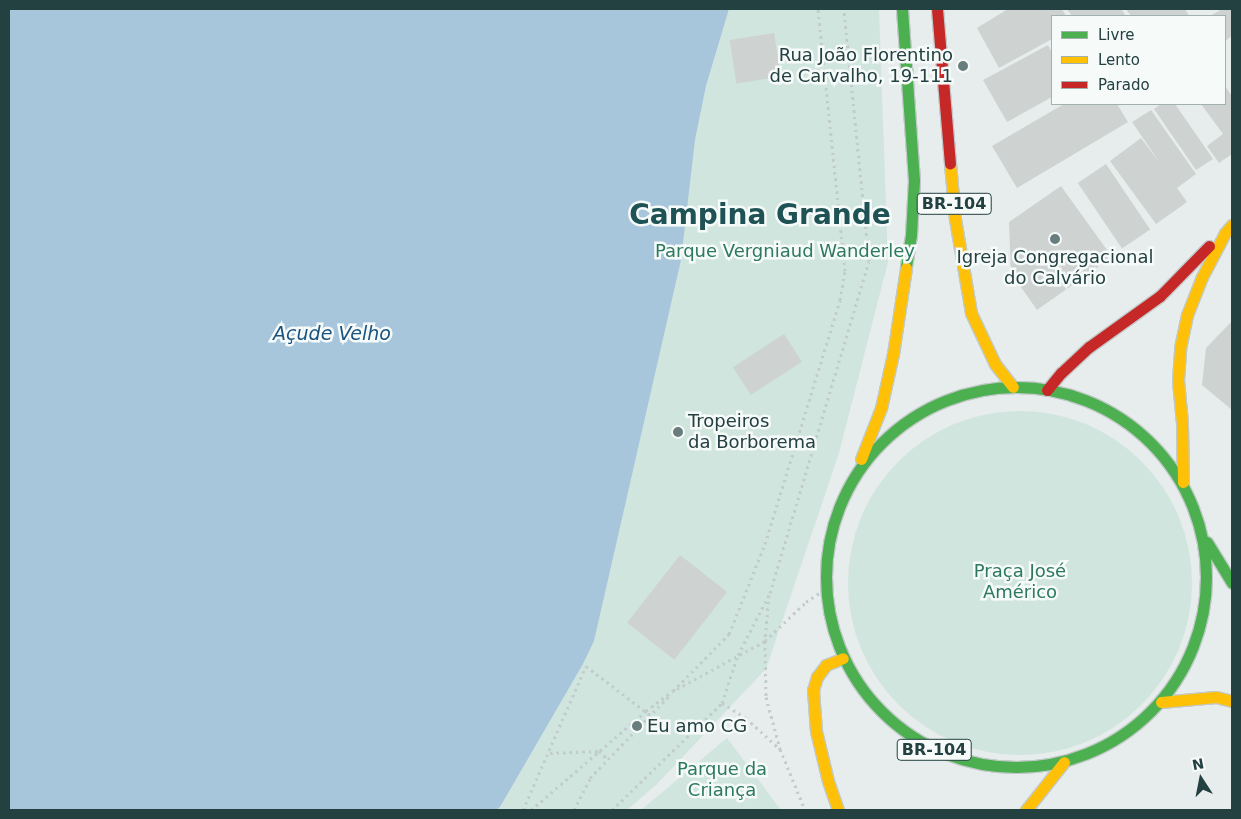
<!DOCTYPE html>
<html>
<head>
<meta charset="utf-8">
<style>
  body { margin:0 }
  #map { position:relative; width:1241px; height:819px; overflow:hidden; background:#e7ecec; font-family:"DejaVu Sans",sans-serif }
  div>[style] { position:absolute }
  .green>* { inset:0; background:#d0e5dd }
  .round { border-radius:50% }
  .water>* { inset:0; background:#a7c6db }
  .building>* { inset:0; background:#ced3d2; transform-origin:0 0 }
  .path>* { height:3px; margin-top:-1.5px; transform-origin:0; background:repeating-linear-gradient(90deg,#c2cccb 0 2.5px,transparent 0 6.5px) }
  .roads { filter:drop-shadow(1px 0 #c2cac9) drop-shadow(-1px 0 #c2cac9) drop-shadow(0 1px #c2cac9) drop-shadow(0 -1px #c2cac9) }
  .fast>* { height:11px; margin:-5.5px; padding:0 5.5px; transform-origin:5.5px; border-radius:5.5px; background:#4caf50 }
  .fast>.ring { margin:-5.5px; padding:0; box-sizing:content-box; background:none; border:11px solid #4caf50; border-radius:50% }
  .slow>* { height:11px; margin:-5.5px; padding:0 5.5px; transform-origin:5.5px; border-radius:5.5px; background:#ffc107 }
  .jam>* { height:11px; margin:-5.5px; padding:0 5.5px; transform-origin:5.5px; border-radius:5.5px; background:#c62828 }
  .dots>* { width:14px; height:14px; translate:-50% -50%; box-sizing:border-box; border:2px solid #f6faf9; border-radius:50% }
  span { translate:-50% -50%; white-space:nowrap; text-align:center; line-height:1.15; -webkit-text-stroke:5px #f6faf9; paint-order:stroke }
  .shield-label span { padding:1px 4px; background:#f6faf9; border:1px solid; border-radius:4px; -webkit-text-stroke-width:0 }
  .shield-label { font-size:16px; color:#234141; font-weight:700 }
  .poi-label { font-size:18px; color:#234141 }
  .right { translate:-100% -50%; text-align:right }
  .left { translate:0 -50%; text-align:left }
  .park-label { font-size:18px; color:#2c795f }
  .water-label { font-size:19px; color:#1b537f; font-style:italic }
  .town-label { font-size:28px; color:#1e5254; font-weight:700 }
  .frame { position:absolute; inset:0; border:10px solid #234141; pointer-events:none }
  .legend { position:absolute; left:1051px; top:15px; width:175px; height:90px; box-sizing:border-box; background:#f6faf9; border:1px solid #a2b0af; margin:0; padding:6px 9px; list-style:none; font-size:15px; color:#234141 }
  .legend li { display:flex; align-items:center; gap:10px; height:25px }
  .legend b { width:25px; border:1px solid #a2b0af }
  .north { position:absolute; left:1176px; top:754px; width:50px; height:50px; -webkit-text-stroke:4px #f6faf9; paint-order:stroke; rotate:349deg; font-size:14px; font-weight:700; line-height:20px; text-align:center; color:#234141 }
  .north::after { content:''; display:block; margin:auto; width:18px; height:22px; background:#234141; clip-path:polygon(50% 0,100% 100%,50% 72%,0 100%) }
</style>
</head>
<body>
<div id="map">
  <div class="green">
    <div style="clip-path:polygon(729px 9px,879px 9px,888px 262px,839px 453px,766px 669px,656px 785px,627px 810px,496px 810px,500px 807px,583px 664px,594px 640px,706px 86px)"></div>
    <div class="round" style="left:848px;top:411px;width:344px;height:344px"></div>
    <div style="clip-path:polygon(727px 738px,781px 810px,641px 810px)"></div>
  </div>
  <div class="water">
    <div style="clip-path:polygon(9px 9px,729px 9px,706px 86px,695px 140px,681px 260px,594px 641px,583px 664px,500px 807px,496px 810px,9px 810px)"></div>
  </div>
  <div class="building">
    <div style="clip-path:polygon(1008px 9px,1062px 9px,1066px 16px,1052px 16px,1052px 39px,999px 68px,977px 28px)"></div>
    <div style="clip-path:polygon(1067px 9px,1121px 9px,1126px 16px,1072px 16px)"></div>
    <div style="clip-path:polygon(1126px 9px,1185px 9px,1189px 16px,1131px 16px)"></div>
    <div style="clip-path:polygon(1222px 9px,1232px 9px,1232px 36px,1225px 41px,1225px 16px,1210px 16px)"></div>
    <div style="left:774px;top:33px;width:44px;height:45px;rotate:81deg"></div>
    <div style="clip-path:polygon(1048px 45px,1052px 53px,1052px 97px,1007px 122px,983px 80px)"></div>
    <div style="clip-path:polygon(1225px 86px,1232px 96px,1232px 154px,1219px 163px,1207px 146px,1223px 134px,1201px 104px,1225px 104px)"></div>
    <div style="clip-path:polygon(1064px 104px,1117px 104px,1128px 122px,1017px 188px,992px 146px)"></div>
    <div style="clip-path:polygon(1161px 104px,1175px 104px,1213px 159px,1196px 170px,1154px 109px)"></div>
    <div style="clip-path:polygon(1151px 110px,1196px 174px,1177px 188px,1187px 202px,1156px 224px,1110px 161px,1141px 138px,1160px 163px,1132px 122px)"></div>
    <div style="left:1106px;top:164px;width:79px;height:34px;rotate:56deg"></div>
    <div style="clip-path:polygon(1061px 186px,1112px 257px,1037px 310px,1011px 273px,1009px 222px)"></div>
    <div style="clip-path:polygon(1232px 321px,1232px 410px,1202px 385px,1206px 348px)"></div>
    <div style="left:784px;top:334px;width:33px;height:61px;rotate:57deg"></div>
    <div style="left:680px;top:555px;width:60px;height:86px;rotate:38deg"></div>
  </div>
  <div class="path">
    <div style="left:769px;top:595px;width:46px;rotate:95deg"></div>
    <div style="left:765px;top:641px;width:56px;rotate:89deg"></div>
    <div style="left:766px;top:697px;width:54px;rotate:74.9deg"></div>
    <div style="left:780px;top:749px;width:66px;rotate:67.7deg"></div>
    <div style="left:677px;top:689px;width:100px;rotate:-28.6deg"></div>
    <div style="left:765px;top:641px;width:57px;rotate:-43.6deg"></div>
    <div style="left:806px;top:602px;width:23px;rotate:-34deg"></div>
    <div style="left:722px;top:703px;width:28px;rotate:32deg"></div>
    <div style="left:746px;top:718px;width:46px;rotate:42.4deg"></div>
    <div style="left:550px;top:753px;width:49px;rotate:-2.3deg"></div>
    <div style="left:599px;top:751px;width:12px;rotate:42deg"></div>
    <div style="left:523px;top:810px;width:157px;rotate:-66.4deg"></div>
    <div style="left:586px;top:666px;width:81px;rotate:37.4deg"></div>
    <div style="left:531px;top:810px;width:152px;rotate:-40.7deg"></div>
    <div style="left:646px;top:711px;width:34px;rotate:-37deg"></div>
    <div style="left:673px;top:691px;width:80px;rotate:-45.5deg"></div>
    <div style="left:729px;top:634px;width:97px;rotate:-68.2deg"></div>
    <div style="left:765px;top:544px;width:255px;rotate:-72.9deg"></div>
    <div style="left:840px;top:300px;width:29px;rotate:-80deg"></div>
    <div style="left:845px;top:271px;width:263px;rotate:-95.9deg"></div>
    <div style="left:574px;top:810px;width:36px;rotate:-63deg"></div>
    <div style="left:590px;top:778px;width:114px;rotate:-46.1deg"></div>
    <div style="left:612px;top:810px;width:153px;rotate:-44.2deg"></div>
    <div style="left:722px;top:703px;width:51px;rotate:-71.6deg"></div>
    <div style="left:738px;top:655px;width:70px;rotate:-62.7deg"></div>
    <div style="left:770px;top:593px;width:346px;rotate:-73.4deg"></div>
    <div style="left:869px;top:261px;width:253px;rotate:-95.7deg"></div>
  </div>
  <div class="roads">
    <div class="fast">
      <div style="left:902px;top:9px;width:171px;rotate:86deg"></div>
      <div style="left:914px;top:180px;width:55px;rotate:93.1deg"></div>
      <div style="left:911px;top:235px;width:33px;rotate:99deg"></div>
      <div class="ring" style="left:826px;top:387px;width:369px;height:369px"></div>
      <div style="left:1207px;top:542px;width:48px;rotate:58.6deg"></div>
    </div>
    <div class="slow">
      <div style="left:950px;top:163px;width:56px;rotate:84.9deg"></div>
      <div style="left:955px;top:219px;width:95px;rotate:80.3deg"></div>
      <div style="left:971px;top:313px;width:56px;rotate:64.8deg"></div>
      <div style="left:995px;top:364px;width:29px;rotate:52deg"></div>
      <div style="left:861px;top:459px;width:55px;rotate:-68.6deg"></div>
      <div style="left:881px;top:408px;width:55px;rotate:-77.5deg"></div>
      <div style="left:893px;top:354px;width:87px;rotate:-81.4deg"></div>
      <div style="left:1183px;top:482px;width:59px;rotate:-91deg"></div>
      <div style="left:1182px;top:423px;width:43px;rotate:-95.3deg"></div>
      <div style="left:1178px;top:380px;width:32px;rotate:-86deg"></div>
      <div style="left:1180px;top:348px;width:34px;rotate:-78deg"></div>
      <div style="left:1187px;top:315px;width:41px;rotate:-68.5deg"></div>
      <div style="left:1202px;top:277px;width:50px;rotate:-62.4deg"></div>
      <div style="left:1225px;top:233px;width:11px;rotate:-49deg"></div>
      <div style="left:1161px;top:702px;width:55px;rotate:-5.2deg"></div>
      <div style="left:1216px;top:697px;width:16px;rotate:14deg"></div>
      <div style="left:838px;top:810px;width:31px;rotate:-109deg"></div>
      <div style="left:828px;top:781px;width:51px;rotate:-103.5deg"></div>
      <div style="left:816px;top:731px;width:41px;rotate:-94.2deg"></div>
      <div style="left:813px;top:690px;width:14px;rotate:-73deg"></div>
      <div style="left:817px;top:677px;width:15px;rotate:-53deg"></div>
      <div style="left:826px;top:665px;width:18px;rotate:-22deg"></div>
      <div style="left:1026px;top:810px;width:61px;rotate:-51.6deg"></div>
    </div>
    <div class="jam">
      <div style="left:937px;top:9px;width:155px;rotate:85.2deg"></div>
      <div style="left:1047px;top:390px;width:22px;rotate:-51deg"></div>
      <div style="left:1061px;top:373px;width:38px;rotate:-43deg"></div>
      <div style="left:1089px;top:347px;width:87px;rotate:-35.7deg"></div>
      <div style="left:1160px;top:296px;width:70px;rotate:-45.6deg"></div>
    </div>
  </div>
  <div class="dots">
    <div style="left:963px;top:66px;background:#687d7d"></div>
    <div style="left:1055px;top:239px;background:#687d7d"></div>
    <div style="left:678px;top:432px;background:#687d7d"></div>
    <div style="left:637px;top:726px;background:#687d7d"></div>
  </div>
  <div class="shield-label">
    <span style="left:954px;top:204px">BR-104</span>
    <span style="left:934px;top:750px">BR-104</span>
  </div>
  <div class="poi-label">
    <span class="right" style="left:953px;top:66px">Rua João Florentino<br>de Carvalho, 19-111</span>
    <span style="left:1055px;top:268px">Igreja Congregacional<br>do Calvário</span>
    <span class="left" style="left:688px;top:432px">Tropeiros<br>da Borborema</span>
    <span class="left" style="left:647px;top:726px">Eu amo CG</span>
  </div>
  <div class="park-label">
    <span style="left:785px;top:251px">Parque Vergniaud Wanderley</span>
    <span style="left:1020px;top:582px">Praça José<br>Américo</span>
    <span style="left:722px;top:780px">Parque da<br>Criança</span>
  </div>
  <div class="water-label">
    <span style="left:332px;top:334px">Açude Velho</span>
  </div>
  <div class="town-label">
    <span style="left:760px;top:215px">Campina Grande</span>
  </div>
  <div class="frame"></div>
  <ul class="legend">
  <li><b style="height:6px;background:#4caf50"></b>Livre</li>
  <li><b style="height:6px;background:#ffc107"></b>Lento</li>
  <li><b style="height:6px;background:#c62828"></b>Parado</li>
  </ul>
  <div class="north">N</div>
</div>
</body>
</html>
